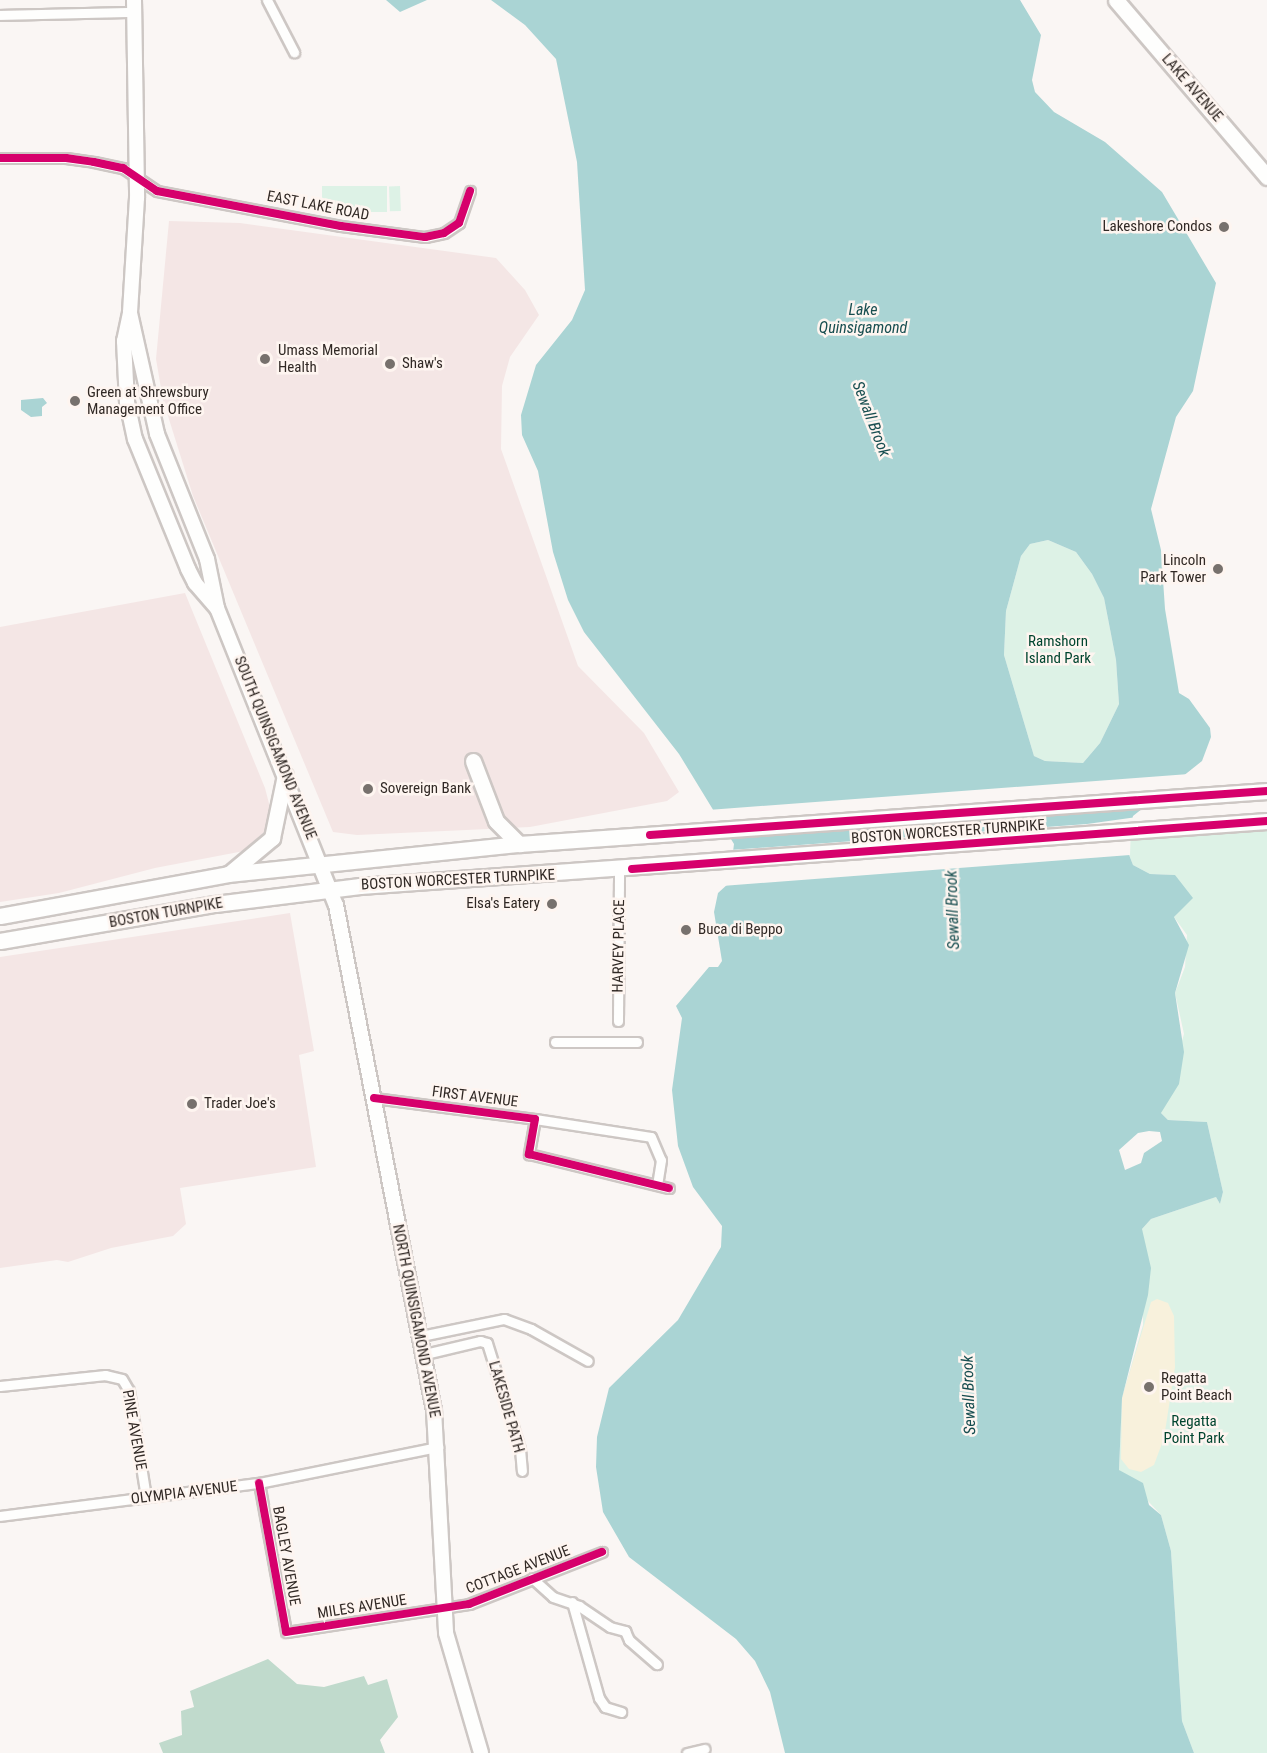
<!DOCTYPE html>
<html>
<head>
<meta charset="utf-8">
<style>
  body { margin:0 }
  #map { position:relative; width:1267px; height:1753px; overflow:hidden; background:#faf6f4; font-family:"Roboto Condensed",sans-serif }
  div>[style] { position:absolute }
  .commercial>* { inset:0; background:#f4e6e5 }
  .green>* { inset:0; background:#ddf2e6; transform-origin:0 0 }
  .forest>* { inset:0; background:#c0dacc }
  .sand>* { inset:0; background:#f8f1dc }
  .water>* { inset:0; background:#aad4d4 }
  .pier>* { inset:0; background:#faf6f4 }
  .roads { filter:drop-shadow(2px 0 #cdc7c4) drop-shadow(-2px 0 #cdc7c4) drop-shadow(0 2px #cdc7c4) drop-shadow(0 -2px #cdc7c4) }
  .minor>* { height:9px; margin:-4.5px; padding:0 4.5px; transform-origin:4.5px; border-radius:4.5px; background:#fefefd }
  .secondary>* { height:14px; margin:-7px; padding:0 7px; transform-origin:7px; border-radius:7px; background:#fefefd }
  .primary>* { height:15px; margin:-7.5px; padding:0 7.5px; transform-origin:7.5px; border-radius:7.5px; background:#fefefd }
  .trunk>* { height:15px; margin:-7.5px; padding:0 7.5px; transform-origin:7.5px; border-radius:7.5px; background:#fefefd }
  .cycleway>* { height:8px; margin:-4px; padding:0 4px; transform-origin:4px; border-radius:4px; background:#d6006c }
  .dots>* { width:16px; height:16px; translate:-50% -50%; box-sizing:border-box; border:3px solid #fef5f0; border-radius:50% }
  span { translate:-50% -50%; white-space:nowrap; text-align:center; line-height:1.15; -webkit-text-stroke:5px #fef5f0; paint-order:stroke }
  .street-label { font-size:15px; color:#312925 }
  .poi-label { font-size:15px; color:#312925 }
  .right { translate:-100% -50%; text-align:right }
  .left { translate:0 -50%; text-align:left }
  .park-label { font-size:15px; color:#00452f }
  .water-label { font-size:16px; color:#174e50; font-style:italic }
</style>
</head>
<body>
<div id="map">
  <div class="commercial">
    <div style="clip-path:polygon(169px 221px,240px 223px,496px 258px,525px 290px,539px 315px,510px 357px,502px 386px,501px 449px,578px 666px,644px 733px,679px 792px,667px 801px,530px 827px,357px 835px,333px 832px,193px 496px,163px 400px,156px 359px)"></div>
    <div style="clip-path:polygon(185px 593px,265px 788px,272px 815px,270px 826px,244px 851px,155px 868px,59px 893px,0 902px,0 627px)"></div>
    <div style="clip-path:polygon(290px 913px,314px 1051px,299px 1055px,316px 1167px,180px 1188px,186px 1224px,173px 1236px,111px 1248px,68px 1262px,57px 1260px,0 1268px,0 957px)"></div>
  </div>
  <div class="green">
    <div style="left:387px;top:186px;width:26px;height:65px;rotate:90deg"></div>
    <div style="left:400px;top:186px;width:25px;height:11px;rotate:88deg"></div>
    <div style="clip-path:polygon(1048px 540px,1076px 552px,1092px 574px,1104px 598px,1116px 660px,1119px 704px,1100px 743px,1083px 763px,1045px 761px,1034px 756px,1004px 655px,1006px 611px,1021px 556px,1030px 544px)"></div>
    <div style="clip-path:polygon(1267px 822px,1267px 1753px,1194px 1753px,1182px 1721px,1171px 1551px,1161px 1515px,1119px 1470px,1122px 1398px,1143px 1325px,1142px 1229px,1151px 1219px,1216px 1197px,1220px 1204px,1223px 1192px,1207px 1122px,1168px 1120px,1161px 1113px,1184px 1034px,1175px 993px,1185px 967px,1187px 935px,1174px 917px,1181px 909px,1175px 875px,1150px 874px,1133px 865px,1126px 847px,1128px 832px)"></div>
  </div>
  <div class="forest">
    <div style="clip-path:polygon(268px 1659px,297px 1684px,324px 1687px,364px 1676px,368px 1685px,387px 1679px,398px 1717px,380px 1740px,385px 1753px,163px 1753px,159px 1743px,182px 1735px,181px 1711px,194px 1707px,190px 1691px)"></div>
  </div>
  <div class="sand">
    <div style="clip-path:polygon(1157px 1299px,1168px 1303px,1174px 1316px,1175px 1367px,1164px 1438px,1154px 1465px,1141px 1472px,1129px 1469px,1121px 1459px,1122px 1398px,1151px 1302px)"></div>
  </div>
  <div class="water">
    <div style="clip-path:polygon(386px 0,427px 0,400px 12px)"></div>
    <div style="clip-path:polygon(evenodd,491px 0,1020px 0,1041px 35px,1032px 80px,1035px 92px,1054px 112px,1105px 142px,1162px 192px,1216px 283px,1193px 391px,1176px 417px,1151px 509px,1161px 550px,1165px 609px,1179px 693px,1189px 699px,1210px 728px,1211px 737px,1202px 761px,1133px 816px,1126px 847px,1133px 865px,1150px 874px,1175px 875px,1193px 898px,1174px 917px,1189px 945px,1175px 993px,1184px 1052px,1179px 1084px,1161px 1113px,1168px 1120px,1207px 1122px,1223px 1192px,1220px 1204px,1216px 1197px,1151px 1219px,1142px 1229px,1151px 1268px,1148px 1295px,1122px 1398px,1119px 1470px,1143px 1483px,1149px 1505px,1161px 1515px,1171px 1551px,1182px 1721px,1194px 1753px,785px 1753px,770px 1692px,755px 1661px,736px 1639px,629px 1557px,603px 1512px,596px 1467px,597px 1437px,609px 1388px,678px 1320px,721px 1247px,722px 1226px,693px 1187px,678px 1146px,672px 1090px,682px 1018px,676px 1006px,709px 967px,718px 967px,722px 961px,714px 912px,718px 893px,729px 883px,734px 844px,679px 754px,584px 632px,568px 600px,553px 552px,538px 471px,522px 435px,521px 415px,536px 365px,572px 320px,585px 290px,577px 162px,556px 59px,525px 25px,491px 0,1048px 540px,1076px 552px,1092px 574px,1104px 598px,1116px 660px,1119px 704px,1100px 743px,1083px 763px,1045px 761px,1034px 756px,1004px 655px,1006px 611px,1021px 556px,1030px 544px,1048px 540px,491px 0,1149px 1131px,1160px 1132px,1162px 1141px,1144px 1153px,1141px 1163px,1125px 1170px,1119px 1150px,1138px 1133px,1149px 1131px)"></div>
    <div style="clip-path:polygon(43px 398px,47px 403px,42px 407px,42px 416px,31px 417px,21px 410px,21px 400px)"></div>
  </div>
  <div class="pier">
    <div style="clip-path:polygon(1189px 774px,1164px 799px,1147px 809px,728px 839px,708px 810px)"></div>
    <div style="clip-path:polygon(1137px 817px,1131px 827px,1130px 855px,722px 886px,726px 882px,730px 850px,1087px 824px)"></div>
  </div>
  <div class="roads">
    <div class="minor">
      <div style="left:267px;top:0;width:59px;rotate:62.6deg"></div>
      <div style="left:0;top:15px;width:134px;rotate:-1.3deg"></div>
      <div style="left:0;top:158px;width:66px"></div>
      <div style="left:66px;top:158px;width:28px;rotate:8deg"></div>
      <div style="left:94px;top:162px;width:30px;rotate:12deg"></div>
      <div style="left:123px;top:168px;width:41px;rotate:34.1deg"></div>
      <div style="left:157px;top:191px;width:187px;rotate:10.8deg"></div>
      <div style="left:341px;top:226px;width:85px;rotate:7.5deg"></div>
      <div style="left:425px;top:237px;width:19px;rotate:-12deg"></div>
      <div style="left:444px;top:233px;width:18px;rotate:-34deg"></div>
      <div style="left:459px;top:223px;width:34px;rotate:-71deg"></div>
      <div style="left:618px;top:1021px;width:151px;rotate:-89.6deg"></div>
      <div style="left:555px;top:1042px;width:82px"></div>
      <div style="left:374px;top:1098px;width:162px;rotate:7.4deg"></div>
      <div style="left:535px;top:1119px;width:36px;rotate:100deg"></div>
      <div style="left:529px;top:1154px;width:144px;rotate:13.7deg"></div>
      <div style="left:535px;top:1119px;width:117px;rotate:8.8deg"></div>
      <div style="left:651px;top:1137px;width:25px;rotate:67deg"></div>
      <div style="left:661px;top:1160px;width:25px;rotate:99deg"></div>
      <div style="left:421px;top:1336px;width:85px;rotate:-11.6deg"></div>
      <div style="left:504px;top:1319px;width:29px;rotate:20deg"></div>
      <div style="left:531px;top:1329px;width:65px;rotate:29.3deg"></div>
      <div style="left:425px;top:1354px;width:57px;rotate:-13.3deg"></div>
      <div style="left:480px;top:1341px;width:7px;rotate:16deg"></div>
      <div style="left:487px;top:1343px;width:111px;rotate:72.7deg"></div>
      <div style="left:520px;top:1449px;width:22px;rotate:85deg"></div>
      <div style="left:0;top:1386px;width:106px;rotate:-6deg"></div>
      <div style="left:105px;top:1375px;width:17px;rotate:13deg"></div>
      <div style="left:122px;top:1379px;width:14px;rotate:60deg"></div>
      <div style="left:129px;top:1391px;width:107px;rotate:80.9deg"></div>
      <div style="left:259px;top:1483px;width:151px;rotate:79.7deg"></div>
      <div style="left:286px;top:1632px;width:185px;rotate:-8.7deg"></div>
      <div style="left:469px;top:1604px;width:143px;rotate:-21.4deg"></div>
      <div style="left:0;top:1516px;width:261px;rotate:-7.3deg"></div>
      <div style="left:259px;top:1483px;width:183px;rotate:-11.4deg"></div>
      <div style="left:532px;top:1578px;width:28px;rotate:42deg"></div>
      <div style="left:553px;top:1597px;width:28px;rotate:19deg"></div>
      <div style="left:579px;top:1606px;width:37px;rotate:34deg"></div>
      <div style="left:610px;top:1627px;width:16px;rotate:15deg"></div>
      <div style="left:625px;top:1631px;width:10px;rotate:66deg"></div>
      <div style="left:629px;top:1640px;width:37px;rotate:41deg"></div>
      <div style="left:572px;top:1602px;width:100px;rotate:74.3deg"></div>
      <div style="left:599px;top:1698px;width:11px;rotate:56deg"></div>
      <div style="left:605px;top:1707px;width:17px;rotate:17deg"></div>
      <div style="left:687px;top:1753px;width:18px;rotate:-13deg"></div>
    </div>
    <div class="secondary">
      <div style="left:134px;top:0;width:198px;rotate:89.1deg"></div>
      <div style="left:137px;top:198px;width:115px;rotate:93.5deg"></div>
      <div style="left:130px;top:313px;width:29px;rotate:102deg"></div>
      <div style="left:124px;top:341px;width:61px;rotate:87.2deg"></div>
      <div style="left:127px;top:402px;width:38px;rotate:78deg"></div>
      <div style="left:135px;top:439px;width:140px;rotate:67.8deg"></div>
      <div style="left:188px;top:569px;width:16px;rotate:63deg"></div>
      <div style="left:195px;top:583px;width:33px;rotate:49deg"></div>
      <div style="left:130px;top:313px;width:124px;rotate:77.4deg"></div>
      <div style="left:157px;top:434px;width:135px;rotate:68.2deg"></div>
      <div style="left:207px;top:559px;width:50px;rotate:78.5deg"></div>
      <div style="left:217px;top:608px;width:320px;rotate:68.2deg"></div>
      <div style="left:336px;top:905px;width:514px;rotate:79.02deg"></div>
      <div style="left:434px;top:1410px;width:223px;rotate:86.9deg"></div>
      <div style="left:446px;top:1633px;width:125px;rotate:73.7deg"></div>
    </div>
    <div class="primary">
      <div style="left:1116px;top:0;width:233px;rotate:49.5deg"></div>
    </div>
    <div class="trunk">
      <div style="left:473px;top:761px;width:64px;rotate:69deg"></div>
      <div style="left:496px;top:821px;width:33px;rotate:45deg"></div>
      <div style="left:230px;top:873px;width:55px;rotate:-39.8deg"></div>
      <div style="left:272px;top:838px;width:64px;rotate:-78.3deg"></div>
      <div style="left:0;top:916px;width:232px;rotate:-10.4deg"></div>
      <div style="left:228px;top:874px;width:293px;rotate:-5.9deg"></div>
      <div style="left:519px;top:844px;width:750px;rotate:-4.05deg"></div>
      <div style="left:0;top:941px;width:218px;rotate:-9.8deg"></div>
      <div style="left:215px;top:904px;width:146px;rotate:-7.1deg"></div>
      <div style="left:360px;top:886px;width:909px;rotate:-4.1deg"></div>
    </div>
  </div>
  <div class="cycleway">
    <div style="left:0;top:158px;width:66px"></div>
    <div style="left:66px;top:158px;width:28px;rotate:8deg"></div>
    <div style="left:94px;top:162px;width:30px;rotate:12deg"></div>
    <div style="left:123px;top:168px;width:41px;rotate:34.1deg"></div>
    <div style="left:157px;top:191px;width:187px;rotate:10.8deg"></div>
    <div style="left:341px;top:226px;width:85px;rotate:7.5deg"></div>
    <div style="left:425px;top:237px;width:19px;rotate:-12deg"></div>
    <div style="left:444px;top:233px;width:18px;rotate:-34deg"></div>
    <div style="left:459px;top:223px;width:34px;rotate:-71deg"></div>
    <div style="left:650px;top:835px;width:619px;rotate:-4.08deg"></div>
    <div style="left:632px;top:869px;width:637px;rotate:-4.32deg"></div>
    <div style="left:374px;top:1098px;width:162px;rotate:7.4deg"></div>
    <div style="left:535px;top:1119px;width:36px;rotate:100deg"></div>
    <div style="left:529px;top:1154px;width:144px;rotate:13.7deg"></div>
    <div style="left:259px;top:1483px;width:151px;rotate:79.7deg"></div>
    <div style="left:286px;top:1632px;width:185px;rotate:-8.7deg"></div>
    <div style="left:469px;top:1604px;width:143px;rotate:-21.4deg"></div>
  </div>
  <div class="dots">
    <div style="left:1224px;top:227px;background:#77716d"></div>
    <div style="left:265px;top:359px;background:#77716d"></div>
    <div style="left:390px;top:364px;background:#77716d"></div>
    <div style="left:75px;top:401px;background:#77716d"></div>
    <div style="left:1218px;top:569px;background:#77716d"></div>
    <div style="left:368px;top:789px;background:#77716d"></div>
    <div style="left:552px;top:904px;background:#77716d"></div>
    <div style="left:686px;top:930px;background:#77716d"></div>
    <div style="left:192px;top:1104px;background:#77716d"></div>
    <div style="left:1149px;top:1387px;background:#77716d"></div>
  </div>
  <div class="street-label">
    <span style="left:1192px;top:88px;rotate:49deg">LAKE AVENUE</span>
    <span style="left:318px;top:206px;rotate:11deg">EAST LAKE ROAD</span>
    <span style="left:275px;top:748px;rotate:68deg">SOUTH QUINSIGAMOND AVENUE</span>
    <span style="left:948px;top:832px;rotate:-4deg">BOSTON WORCESTER TURNPIKE</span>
    <span style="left:458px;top:880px;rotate:-3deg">BOSTON WORCESTER TURNPIKE</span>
    <span style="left:166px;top:913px;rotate:-10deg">BOSTON TURNPIKE</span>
    <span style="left:619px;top:946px;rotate:-89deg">HARVEY PLACE</span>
    <span style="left:475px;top:1097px;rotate:7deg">FIRST AVENUE</span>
    <span style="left:416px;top:1321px;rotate:79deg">NORTH QUINSIGAMOND AVENUE</span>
    <span style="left:506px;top:1407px;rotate:74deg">LAKESIDE PATH</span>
    <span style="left:134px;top:1430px;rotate:80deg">PINE AVENUE</span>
    <span style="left:184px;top:1493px;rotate:-7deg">OLYMPIA AVENUE</span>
    <span style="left:286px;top:1556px;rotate:80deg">BAGLEY AVENUE</span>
    <span style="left:518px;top:1570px;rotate:-21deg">COTTAGE AVENUE</span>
    <span style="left:362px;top:1607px;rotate:-9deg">MILES AVENUE</span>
  </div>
  <div class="poi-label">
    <span class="right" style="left:1212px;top:227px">Lakeshore Condos</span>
    <span class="left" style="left:278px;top:359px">Umass Memorial<br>Health</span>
    <span class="left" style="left:402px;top:364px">Shaw's</span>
    <span class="left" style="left:87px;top:401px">Green at Shrewsbury<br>Management Office</span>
    <span class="right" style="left:1206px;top:569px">Lincoln<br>Park Tower</span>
    <span class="left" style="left:380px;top:789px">Sovereign Bank</span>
    <span class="right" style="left:540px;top:904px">Elsa's Eatery</span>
    <span class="left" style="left:698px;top:930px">Buca di Beppo</span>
    <span class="left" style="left:204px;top:1104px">Trader Joe's</span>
    <span class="left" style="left:1161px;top:1387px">Regatta<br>Point Beach</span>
  </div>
  <div class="park-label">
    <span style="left:1058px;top:650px">Ramshorn<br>Island Park</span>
    <span style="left:1194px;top:1430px">Regatta<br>Point Park</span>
  </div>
  <div class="water-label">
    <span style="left:863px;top:319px">Lake<br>Quinsigamond</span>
    <span style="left:871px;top:419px;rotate:69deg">Sewall Brook</span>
    <span style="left:953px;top:910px;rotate:-92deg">Sewall Brook</span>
    <span style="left:969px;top:1395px;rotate:-92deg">Sewall Brook</span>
  </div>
</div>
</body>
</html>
